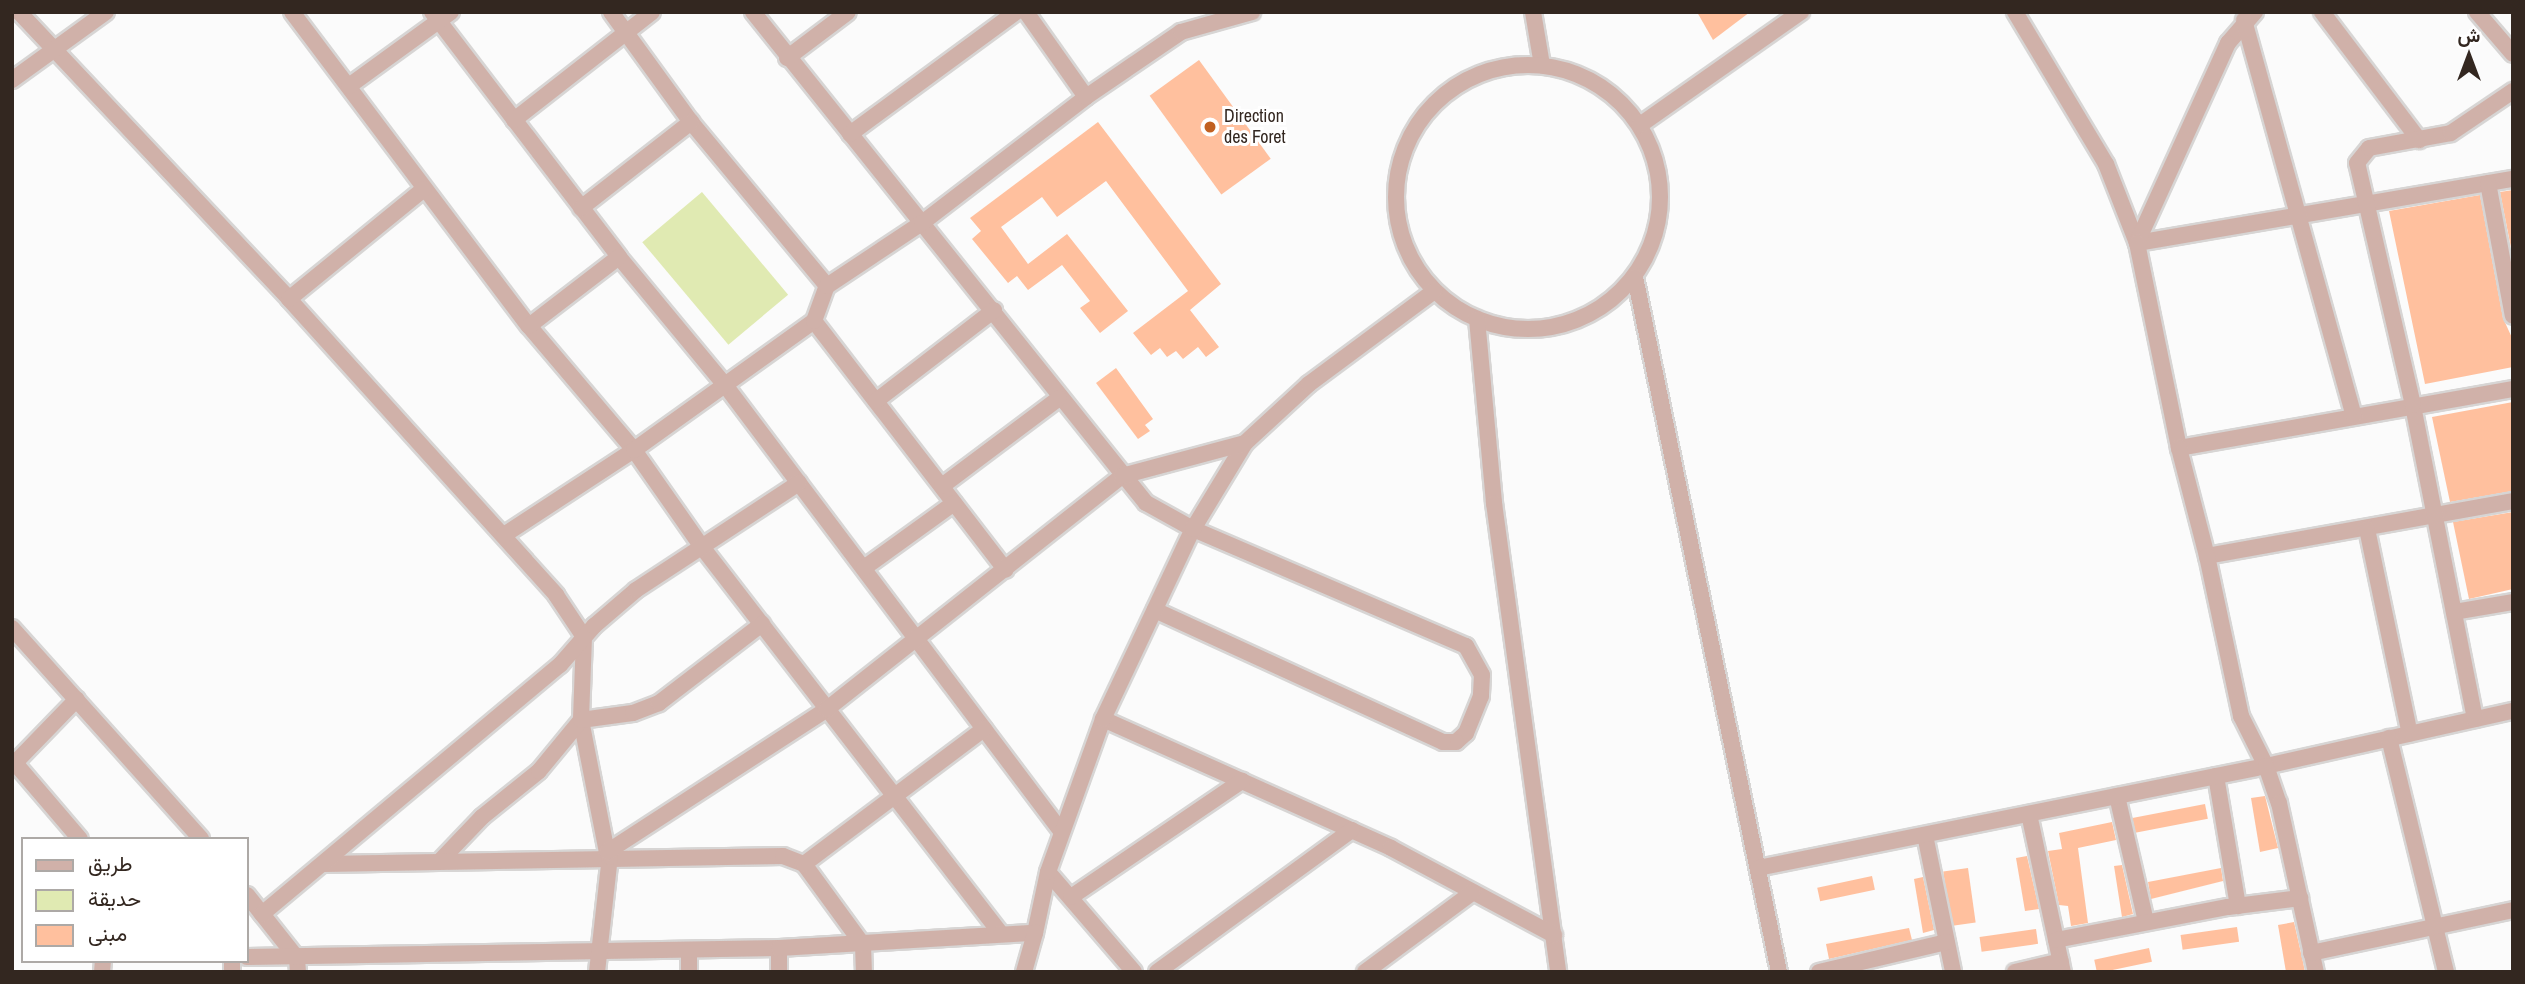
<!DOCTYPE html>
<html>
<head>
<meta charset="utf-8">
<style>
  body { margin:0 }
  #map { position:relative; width:2525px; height:984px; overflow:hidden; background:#fbfbfb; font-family:"Archivo Narrow",Vazirmatn,sans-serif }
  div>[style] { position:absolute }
  .green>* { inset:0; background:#e0eab2; transform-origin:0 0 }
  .building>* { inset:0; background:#ffc09e; transform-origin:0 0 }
  .roads { filter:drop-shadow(2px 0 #d7d5d4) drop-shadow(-2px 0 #d7d5d4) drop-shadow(0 2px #d7d5d4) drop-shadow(0 -2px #d7d5d4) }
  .minor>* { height:16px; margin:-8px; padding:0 8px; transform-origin:8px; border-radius:8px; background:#d0b1a9 }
  .minor>.ring { margin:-8px; padding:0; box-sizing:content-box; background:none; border:16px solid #d0b1a9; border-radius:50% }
  .dots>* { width:19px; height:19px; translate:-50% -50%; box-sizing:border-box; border:4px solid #fff; border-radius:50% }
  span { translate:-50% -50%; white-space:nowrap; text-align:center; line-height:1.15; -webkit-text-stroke:6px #fff; paint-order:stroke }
  .poi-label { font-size:18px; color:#332720 }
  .left { translate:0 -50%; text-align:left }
  .frame { position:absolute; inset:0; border:14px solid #332720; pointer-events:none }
  .legend { position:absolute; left:21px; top:837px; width:228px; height:126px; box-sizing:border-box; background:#fff; border:2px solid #ada9a6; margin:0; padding:9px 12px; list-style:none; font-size:21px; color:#332720 }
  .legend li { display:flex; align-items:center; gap:14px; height:35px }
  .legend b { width:35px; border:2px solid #ada9a6 }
  .north { position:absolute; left:2434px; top:21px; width:70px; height:70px; -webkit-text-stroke:5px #fff; paint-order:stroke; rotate:0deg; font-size:19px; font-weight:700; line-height:28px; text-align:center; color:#332720 }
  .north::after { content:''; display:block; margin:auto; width:24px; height:32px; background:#332720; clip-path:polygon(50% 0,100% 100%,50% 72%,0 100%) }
</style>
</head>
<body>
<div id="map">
  <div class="green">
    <div style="left:702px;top:192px;width:134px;height:78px;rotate:50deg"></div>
  </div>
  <div class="building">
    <div style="clip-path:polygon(1697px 12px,1750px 12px,1713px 40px)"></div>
    <div style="left:1199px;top:60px;width:122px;height:61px;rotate:54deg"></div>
    <div style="clip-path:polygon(1098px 122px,1221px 284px,1190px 310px,1219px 347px,1206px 357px,1198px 347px,1183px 359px,1176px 351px,1167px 357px,1160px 348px,1151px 355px,1133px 333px,1188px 291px,1106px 181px,1057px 217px,1042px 197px,1001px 227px,1028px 264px,1067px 234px,1128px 311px,1100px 333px,1080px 308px,1090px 301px,1062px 265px,1028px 290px,1017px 276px,1008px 283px,972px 239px,981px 231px,970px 218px)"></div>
    <div style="clip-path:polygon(2513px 190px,2513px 258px,2500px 192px)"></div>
    <div style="clip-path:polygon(2480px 195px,2503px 318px,2513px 340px,2513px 367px,2425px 384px,2389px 211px)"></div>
    <div style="clip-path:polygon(1116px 368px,1153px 419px,1145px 425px,1150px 431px,1138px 439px,1096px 383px)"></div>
    <div style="clip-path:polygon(2513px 402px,2513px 491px,2450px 502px,2432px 417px)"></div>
    <div style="clip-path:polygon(2513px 512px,2513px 589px,2469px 599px,2453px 522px)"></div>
    <div style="clip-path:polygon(2265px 796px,2278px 848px,2260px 852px,2251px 798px)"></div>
    <div style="left:2205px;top:804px;width:15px;height:74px;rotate:79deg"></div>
    <div style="clip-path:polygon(2112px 822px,2116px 840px,2078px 848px,2088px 923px,2071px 926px,2068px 906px,2059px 905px,2048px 851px,2062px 849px,2059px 833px)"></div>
    <div style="clip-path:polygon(2027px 856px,2039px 909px,2025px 911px,2016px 858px)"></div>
    <div style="clip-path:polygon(2122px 865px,2133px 914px,2122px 917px,2114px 866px)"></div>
    <div style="left:1968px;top:868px;width:55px;height:25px;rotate:82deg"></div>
    <div style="clip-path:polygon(2221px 868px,2223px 881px,2151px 899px,2148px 882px)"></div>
    <div style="left:1872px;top:876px;width:14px;height:56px;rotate:78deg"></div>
    <div style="clip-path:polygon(1923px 877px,1934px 930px,1923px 933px,1914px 879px)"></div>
    <div style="clip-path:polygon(2294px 922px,2303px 962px,2305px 972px,2286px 972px,2278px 925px)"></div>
    <div style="left:2237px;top:927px;width:15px;height:57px;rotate:82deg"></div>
    <div style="clip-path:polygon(1909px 928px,1912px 940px,1829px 959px,1826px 944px)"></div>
    <div style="left:2036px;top:929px;width:15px;height:57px;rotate:82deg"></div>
    <div style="left:2149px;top:948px;width:14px;height:56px;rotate:78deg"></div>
  </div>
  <div class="roads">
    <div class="minor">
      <div style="left:19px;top:12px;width:394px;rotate:46.7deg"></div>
      <div style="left:289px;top:299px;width:399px;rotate:47.9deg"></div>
      <div style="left:556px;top:595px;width:50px;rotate:56.3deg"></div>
      <div style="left:584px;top:637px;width:83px;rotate:92.1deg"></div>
      <div style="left:581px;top:720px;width:135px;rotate:78.9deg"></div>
      <div style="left:292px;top:12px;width:393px;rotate:53deg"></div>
      <div style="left:529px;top:326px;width:162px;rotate:49.7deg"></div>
      <div style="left:634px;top:450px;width:118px;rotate:55deg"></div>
      <div style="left:702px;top:547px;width:489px;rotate:52.3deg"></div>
      <div style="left:432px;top:12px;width:308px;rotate:52.6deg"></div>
      <div style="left:619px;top:257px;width:166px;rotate:50.4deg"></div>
      <div style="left:725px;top:385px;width:558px;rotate:53.01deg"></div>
      <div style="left:611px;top:12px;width:136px;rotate:54deg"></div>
      <div style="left:691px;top:122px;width:213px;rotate:50.3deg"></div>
      <div style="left:753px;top:12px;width:629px;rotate:51.33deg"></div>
      <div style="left:1146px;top:503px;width:54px;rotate:29deg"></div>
      <div style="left:1193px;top:529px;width:297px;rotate:23.2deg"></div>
      <div style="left:1466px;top:646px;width:33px;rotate:61deg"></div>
      <div style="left:1482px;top:675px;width:21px;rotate:93deg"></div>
      <div style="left:1481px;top:696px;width:40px;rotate:112deg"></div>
      <div style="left:1466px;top:733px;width:13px;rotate:138deg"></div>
      <div style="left:1456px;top:742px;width:13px;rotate:180deg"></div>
      <div style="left:1443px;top:742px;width:317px;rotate:-155.4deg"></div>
      <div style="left:1026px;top:12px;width:104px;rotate:54.8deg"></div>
      <div style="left:1533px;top:12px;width:54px;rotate:80.4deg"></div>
      <div style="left:2015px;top:12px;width:177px;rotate:59.1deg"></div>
      <div style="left:2106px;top:164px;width:85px;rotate:68.6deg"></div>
      <div style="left:2137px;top:243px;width:381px;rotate:-9.7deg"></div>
      <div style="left:2255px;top:12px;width:41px;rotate:131.1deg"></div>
      <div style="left:2228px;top:43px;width:220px;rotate:114.5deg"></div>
      <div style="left:2137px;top:243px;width:209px;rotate:78.4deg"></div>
      <div style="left:2179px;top:448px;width:339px;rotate:-10deg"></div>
      <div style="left:2322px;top:12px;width:161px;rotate:52.8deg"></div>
      <div style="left:2477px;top:12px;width:55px;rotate:49.4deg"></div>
      <div style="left:2244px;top:20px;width:411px;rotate:74.5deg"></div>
      <div style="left:787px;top:58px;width:76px;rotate:-37deg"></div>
      <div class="ring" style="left:1396px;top:65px;width:248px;height:248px"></div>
      <div style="left:12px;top:80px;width:116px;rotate:-35.9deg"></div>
      <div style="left:349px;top:86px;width:126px;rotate:-36deg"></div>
      <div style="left:514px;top:120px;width:175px;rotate:-38deg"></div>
      <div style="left:1640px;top:125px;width:197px;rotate:-35.1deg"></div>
      <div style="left:850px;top:134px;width:206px;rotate:-36.3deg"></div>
      <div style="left:2488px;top:183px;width:135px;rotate:79.4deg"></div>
      <div style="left:581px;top:208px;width:140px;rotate:-38deg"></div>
      <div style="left:1635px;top:277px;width:710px;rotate:78.29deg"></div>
      <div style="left:289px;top:299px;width:174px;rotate:-39.2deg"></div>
      <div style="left:1477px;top:319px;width:185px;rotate:84.7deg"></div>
      <div style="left:1494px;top:503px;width:473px;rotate:82.2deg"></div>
      <div style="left:814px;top:321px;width:314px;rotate:52.4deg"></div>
      <div style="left:529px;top:326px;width:113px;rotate:-37.5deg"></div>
      <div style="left:876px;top:401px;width:149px;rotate:-37.6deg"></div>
      <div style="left:2179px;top:448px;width:112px;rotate:75.5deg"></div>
      <div style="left:2207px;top:556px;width:311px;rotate:-10.2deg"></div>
      <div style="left:942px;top:486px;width:146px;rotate:-36.9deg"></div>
      <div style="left:2367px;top:529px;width:209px;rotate:78.2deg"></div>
      <div style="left:504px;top:535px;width:155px;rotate:-33.2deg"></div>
      <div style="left:634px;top:450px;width:221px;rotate:-35.6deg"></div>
      <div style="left:814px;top:321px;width:37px;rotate:-70deg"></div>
      <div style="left:827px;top:286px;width:114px;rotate:-33.6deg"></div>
      <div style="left:922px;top:223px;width:207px;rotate:-37.5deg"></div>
      <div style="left:1086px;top:97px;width:115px;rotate:-34.4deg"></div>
      <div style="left:1181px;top:32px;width:74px;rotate:-15.7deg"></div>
      <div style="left:2207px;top:556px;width:164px;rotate:78deg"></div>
      <div style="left:2241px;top:716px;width:56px;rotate:63.4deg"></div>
      <div style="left:2266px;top:766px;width:253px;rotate:-12.6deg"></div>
      <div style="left:864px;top:568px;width:111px;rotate:-35.8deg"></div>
      <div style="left:2454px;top:612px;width:60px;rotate:-9.6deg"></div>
      <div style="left:12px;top:628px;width:283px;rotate:48.1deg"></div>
      <div style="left:1103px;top:719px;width:316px;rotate:24.1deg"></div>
      <div style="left:1391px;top:848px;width:185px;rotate:28.1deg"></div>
      <div style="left:2475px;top:719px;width:320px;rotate:-101.2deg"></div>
      <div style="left:2413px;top:405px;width:248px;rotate:-103deg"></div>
      <div style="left:2357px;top:163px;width:19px;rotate:-51deg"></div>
      <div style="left:2369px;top:148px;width:83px;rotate:-10.4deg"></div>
      <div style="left:2451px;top:133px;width:75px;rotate:-34.1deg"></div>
      <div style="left:2389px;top:738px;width:241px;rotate:76.3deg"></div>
      <div style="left:15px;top:763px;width:100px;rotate:49.5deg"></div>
      <div style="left:12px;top:766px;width:93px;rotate:-45.9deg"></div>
      <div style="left:2216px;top:776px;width:132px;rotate:80.4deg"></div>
      <div style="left:2117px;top:796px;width:129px;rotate:77deg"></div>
      <div style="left:2029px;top:814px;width:162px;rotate:77.9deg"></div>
      <div style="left:1925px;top:835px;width:140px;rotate:78.4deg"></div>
      <div style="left:440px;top:861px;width:61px;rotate:-46.3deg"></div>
      <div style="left:482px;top:817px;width:73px;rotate:-38.9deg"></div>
      <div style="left:539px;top:771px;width:66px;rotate:-50.5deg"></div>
      <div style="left:581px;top:720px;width:52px;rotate:-7.7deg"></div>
      <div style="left:633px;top:713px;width:28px;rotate:-21deg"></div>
      <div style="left:659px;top:703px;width:130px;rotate:-37.5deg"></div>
      <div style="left:324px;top:864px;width:459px;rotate:-1deg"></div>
      <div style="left:783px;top:856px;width:22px;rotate:21deg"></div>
      <div style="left:804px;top:864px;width:100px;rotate:53.9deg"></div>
      <div style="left:863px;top:945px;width:27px;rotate:88deg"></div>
      <div style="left:804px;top:864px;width:225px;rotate:-36.9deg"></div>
      <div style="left:1758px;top:868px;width:518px;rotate:-11.35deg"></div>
      <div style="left:2266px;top:766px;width:39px;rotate:71deg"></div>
      <div style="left:2279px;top:803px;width:173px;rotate:77.7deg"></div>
      <div style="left:1048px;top:872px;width:132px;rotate:49.3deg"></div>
      <div style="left:247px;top:895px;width:80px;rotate:51.6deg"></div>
      <div style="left:297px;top:958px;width:14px;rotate:86deg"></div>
      <div style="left:1071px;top:897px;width:207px;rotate:-34.2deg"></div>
      <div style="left:262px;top:914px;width:388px;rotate:-39.9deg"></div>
      <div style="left:560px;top:665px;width:52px;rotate:-48.9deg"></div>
      <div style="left:594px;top:626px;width:55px;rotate:-40.6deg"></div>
      <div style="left:636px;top:590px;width:195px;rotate:-33.3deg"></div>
      <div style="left:2056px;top:940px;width:175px;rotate:-10.9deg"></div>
      <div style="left:2228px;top:907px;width:73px;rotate:-7.1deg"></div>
      <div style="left:779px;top:948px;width:24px;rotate:90deg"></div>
      <div style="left:689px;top:951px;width:21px;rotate:90deg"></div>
      <div style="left:2311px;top:953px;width:207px;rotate:-12deg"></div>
      <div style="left:247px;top:957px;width:532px;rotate:-0.97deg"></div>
      <div style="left:779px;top:948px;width:256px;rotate:-3.4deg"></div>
      <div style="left:1035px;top:933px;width:62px;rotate:-78deg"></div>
      <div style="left:1048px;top:872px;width:163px;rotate:-70.2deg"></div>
      <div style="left:1103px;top:719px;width:210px;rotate:-64.7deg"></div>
      <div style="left:1193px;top:529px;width:100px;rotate:-58.8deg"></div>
      <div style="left:1245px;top:443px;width:87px;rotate:-42.7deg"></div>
      <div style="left:1309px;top:384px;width:156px;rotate:-36.6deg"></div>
      <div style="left:102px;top:972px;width:11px;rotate:-85deg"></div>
      <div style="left:232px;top:972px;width:11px;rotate:-90deg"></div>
      <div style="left:597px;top:972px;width:116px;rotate:-83.6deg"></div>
      <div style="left:610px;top:857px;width:6px;rotate:-121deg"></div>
      <div style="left:607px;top:852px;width:262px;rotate:-33deg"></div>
      <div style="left:827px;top:709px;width:376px;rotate:-38.3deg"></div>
      <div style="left:1122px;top:476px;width:127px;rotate:-15deg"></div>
      <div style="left:1024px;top:972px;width:41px;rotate:-74.2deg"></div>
      <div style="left:1157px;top:972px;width:241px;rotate:-36.1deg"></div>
      <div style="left:1365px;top:972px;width:134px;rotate:-36.5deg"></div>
      <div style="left:1819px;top:972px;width:131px;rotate:-13.2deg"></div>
      <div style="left:2015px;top:972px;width:47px;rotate:-13.4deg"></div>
    </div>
  </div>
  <div class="dots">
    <div style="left:1210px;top:127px;background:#c16021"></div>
  </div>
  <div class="poi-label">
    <span class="left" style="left:1224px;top:127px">Direction<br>des Foret</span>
  </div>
  <div class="frame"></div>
  <ul class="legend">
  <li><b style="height:9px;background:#d0b1a9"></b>طريق</li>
  <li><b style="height:19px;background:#e0eab2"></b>حديقة</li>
  <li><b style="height:19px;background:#ffc09e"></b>مبنى</li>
  </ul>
  <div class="north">ش</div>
</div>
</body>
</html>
